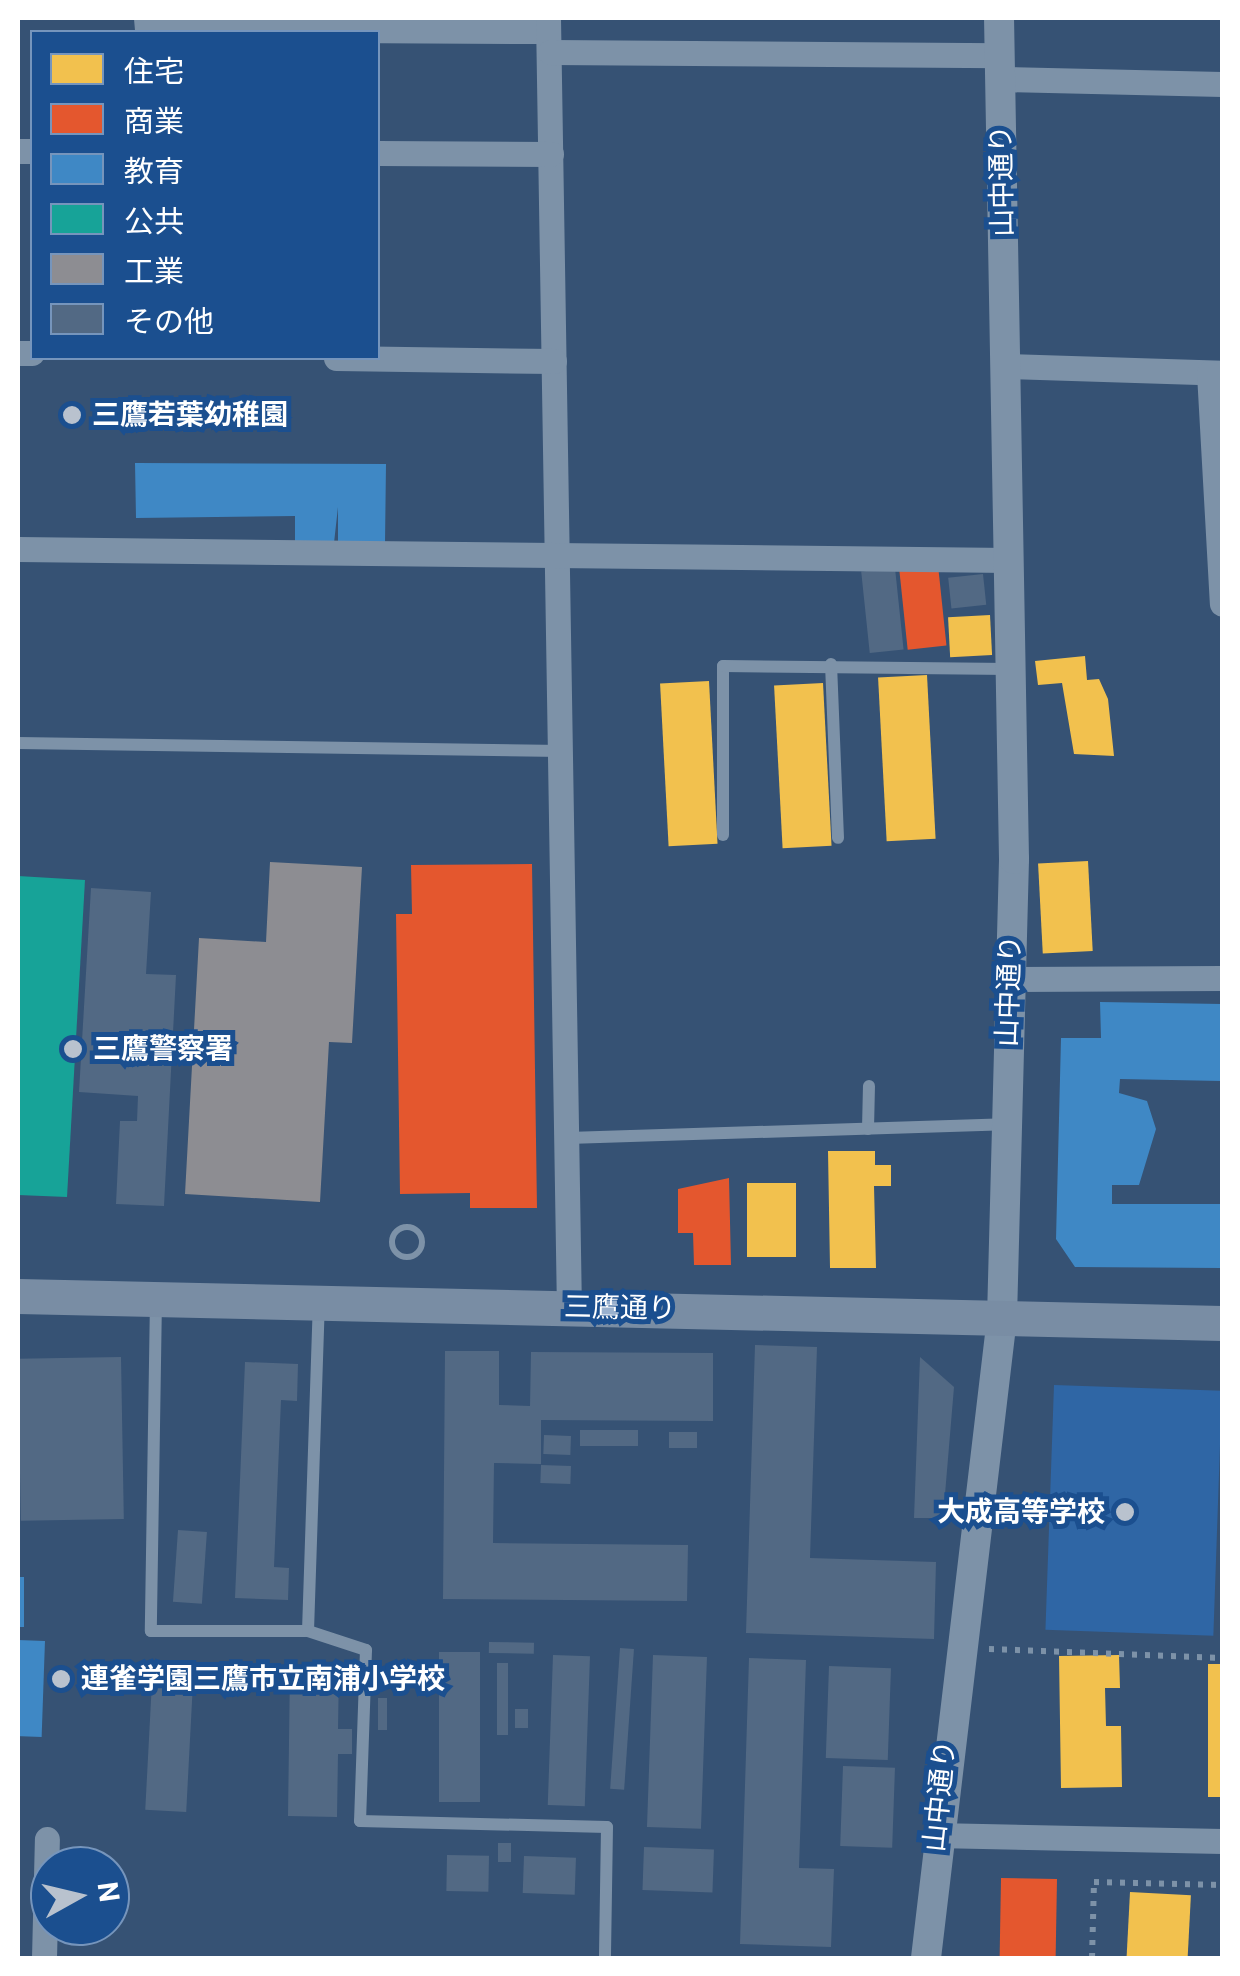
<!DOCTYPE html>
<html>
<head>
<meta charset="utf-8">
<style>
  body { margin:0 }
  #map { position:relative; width:1240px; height:1976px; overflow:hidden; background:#365274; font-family:Roboto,"Noto Sans JP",sans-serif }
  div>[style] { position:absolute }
  .green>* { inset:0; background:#2f66a5; transform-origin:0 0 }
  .homes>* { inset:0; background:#f2c14e; transform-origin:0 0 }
  .shops>* { inset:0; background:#e4572e; transform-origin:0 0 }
  .schools>* { inset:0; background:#3f88c5; transform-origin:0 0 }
  .public>* { inset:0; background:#17a398 }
  .industry>* { inset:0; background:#8d8d92 }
  .building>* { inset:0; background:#526984; transform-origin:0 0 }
  .path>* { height:6px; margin-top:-3px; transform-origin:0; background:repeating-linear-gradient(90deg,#7d92a8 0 5px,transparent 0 13px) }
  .path>.ring { margin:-3px; padding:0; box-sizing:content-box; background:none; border:6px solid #7d92a8; border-radius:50% }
  .service>* { height:12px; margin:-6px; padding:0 6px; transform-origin:6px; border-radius:6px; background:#7d92a8 }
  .minor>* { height:25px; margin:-12.5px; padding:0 12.5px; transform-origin:12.5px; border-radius:12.5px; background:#7d92a8 }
  .tertiary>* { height:30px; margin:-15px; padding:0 15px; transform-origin:15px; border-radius:15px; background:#7d92a8 }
  .secondary>* { height:35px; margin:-17.5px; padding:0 17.5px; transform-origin:17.5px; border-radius:17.5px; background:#798da4 }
  .dots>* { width:28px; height:28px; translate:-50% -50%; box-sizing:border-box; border:5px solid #1b4f8f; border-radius:50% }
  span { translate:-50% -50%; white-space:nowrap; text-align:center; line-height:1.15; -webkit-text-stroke:10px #1b4f8f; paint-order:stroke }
  .street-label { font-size:28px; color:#fff }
  .poi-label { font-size:28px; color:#fff; font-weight:700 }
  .left { translate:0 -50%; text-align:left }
  .right { translate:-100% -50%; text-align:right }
  .frame { position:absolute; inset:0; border:20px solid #fff; pointer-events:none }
  .legend { position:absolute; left:30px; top:30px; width:350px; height:330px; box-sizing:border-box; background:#1b4f8f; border:2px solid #7695bc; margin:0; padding:12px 18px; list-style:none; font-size:30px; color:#fff }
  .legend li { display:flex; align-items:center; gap:20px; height:50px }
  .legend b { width:50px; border:2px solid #7695bc }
  .north { position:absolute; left:30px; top:1846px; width:100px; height:100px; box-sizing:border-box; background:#1b4f8f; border:2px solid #7695bc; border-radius:50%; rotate:82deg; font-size:28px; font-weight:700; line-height:40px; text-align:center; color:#fff }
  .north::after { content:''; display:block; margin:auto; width:35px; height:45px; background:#b9c2ce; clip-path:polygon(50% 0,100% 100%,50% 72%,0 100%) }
</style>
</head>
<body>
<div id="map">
  <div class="green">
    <div style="left:1054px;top:1385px;width:168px;height:245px;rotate:2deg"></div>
  </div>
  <div class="homes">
    <div style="left:990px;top:615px;width:40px;height:42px;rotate:87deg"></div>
    <div style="clip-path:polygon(1085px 656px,1087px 680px,1099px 679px,1108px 699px,1114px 756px,1074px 754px,1062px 683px,1038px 685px,1035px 661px)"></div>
    <div style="left:927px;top:675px;width:164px;height:49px;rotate:87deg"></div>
    <div style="left:709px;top:681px;width:163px;height:49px;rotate:87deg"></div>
    <div style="left:823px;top:683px;width:163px;height:49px;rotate:87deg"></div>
    <div style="left:1088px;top:861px;width:90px;height:50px;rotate:87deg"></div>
    <div style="clip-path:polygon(828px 1151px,875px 1151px,875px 1165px,891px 1165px,891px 1186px,874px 1186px,876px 1268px,830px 1268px)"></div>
    <div style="left:747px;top:1183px;width:49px;height:74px"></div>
    <div style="clip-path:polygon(1119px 1655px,1120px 1688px,1105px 1688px,1106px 1726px,1121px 1726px,1122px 1787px,1061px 1788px,1059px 1656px)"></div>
    <div style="left:1208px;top:1664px;width:14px;height:133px"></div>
    <div style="left:1130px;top:1892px;width:61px;height:66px;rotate:3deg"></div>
  </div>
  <div class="shops">
    <div style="left:938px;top:565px;width:81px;height:39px;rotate:84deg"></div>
    <div style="clip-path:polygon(532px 864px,537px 1208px,470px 1208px,470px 1193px,400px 1194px,396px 914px,412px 914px,411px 865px)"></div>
    <div style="clip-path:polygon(729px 1178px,731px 1265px,694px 1265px,693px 1233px,678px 1233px,678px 1189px)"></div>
    <div style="left:1057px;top:1879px;width:79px;height:56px;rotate:91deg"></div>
  </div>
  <div class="schools">
    <div style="clip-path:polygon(135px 463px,386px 464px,385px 544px,338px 544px,338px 507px,334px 543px,295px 544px,295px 516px,136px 518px)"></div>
    <div style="clip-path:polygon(1100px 1002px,1222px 1004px,1222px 1081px,1120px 1079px,1119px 1093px,1147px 1101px,1156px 1129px,1139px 1185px,1112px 1185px,1112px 1204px,1222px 1204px,1222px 1268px,1075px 1267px,1056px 1239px,1061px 1038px,1101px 1038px)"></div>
    <div style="left:18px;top:1577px;width:6px;height:50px"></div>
    <div style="left:18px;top:1640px;width:27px;height:96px;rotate:2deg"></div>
  </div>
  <div class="public">
    <div style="clip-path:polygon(18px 876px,85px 880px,67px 1197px,18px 1195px)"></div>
  </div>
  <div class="industry">
    <div style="clip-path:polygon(270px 862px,362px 867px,352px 1043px,329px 1042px,320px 1202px,185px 1194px,199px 938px,266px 942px)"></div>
  </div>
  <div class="building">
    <div style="left:895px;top:568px;width:82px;height:34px;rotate:84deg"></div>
    <div style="left:983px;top:574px;width:31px;height:35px;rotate:84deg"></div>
    <div style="clip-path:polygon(91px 888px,151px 892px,146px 974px,176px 975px,164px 1206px,116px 1204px,120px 1121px,137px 1121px,138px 1096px,79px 1092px)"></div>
    <div style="clip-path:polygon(755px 1345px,817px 1347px,810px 1558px,936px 1562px,934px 1639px,746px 1633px)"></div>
    <div style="clip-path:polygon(445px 1351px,499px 1351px,499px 1405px,530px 1406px,531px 1352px,713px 1353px,713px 1421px,541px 1420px,541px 1464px,494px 1463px,493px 1543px,688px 1545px,687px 1601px,443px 1599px)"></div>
    <div style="left:121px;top:1357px;width:162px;height:103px;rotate:89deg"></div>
    <div style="clip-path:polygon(920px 1357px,954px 1387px,943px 1518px,914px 1518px)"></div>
    <div style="clip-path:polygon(245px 1362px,298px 1364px,297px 1401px,281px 1400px,274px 1567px,289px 1568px,288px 1600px,235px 1598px)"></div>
    <div style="left:580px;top:1430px;width:58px;height:16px"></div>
    <div style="left:669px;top:1432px;width:28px;height:16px"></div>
    <div style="left:544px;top:1435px;width:27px;height:19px;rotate:2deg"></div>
    <div style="left:541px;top:1465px;width:30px;height:18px;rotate:2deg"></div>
    <div style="left:178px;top:1530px;width:29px;height:72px;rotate:4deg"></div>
    <div style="left:489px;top:1642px;width:45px;height:11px;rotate:1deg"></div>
    <div style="left:620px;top:1648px;width:14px;height:141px;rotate:4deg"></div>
    <div style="left:439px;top:1652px;width:41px;height:150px"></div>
    <div style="left:553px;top:1655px;width:37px;height:150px;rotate:2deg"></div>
    <div style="left:653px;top:1655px;width:54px;height:172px;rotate:2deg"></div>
    <div style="clip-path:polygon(749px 1658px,806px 1660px,799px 1868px,834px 1869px,831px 1947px,740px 1944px)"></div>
    <div style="left:153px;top:1662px;width:41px;height:148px;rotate:3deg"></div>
    <div style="left:497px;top:1663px;width:11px;height:72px"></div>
    <div style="left:829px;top:1666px;width:62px;height:92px;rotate:2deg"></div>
    <div style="clip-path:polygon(290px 1668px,339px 1668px,338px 1729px,352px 1729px,352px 1754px,338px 1754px,337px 1817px,288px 1816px)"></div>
    <div style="left:378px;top:1698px;width:9px;height:32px"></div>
    <div style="left:515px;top:1709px;width:13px;height:19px"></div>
    <div style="left:843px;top:1766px;width:52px;height:80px;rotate:2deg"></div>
    <div style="left:498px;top:1843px;width:13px;height:19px"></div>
    <div style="left:644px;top:1847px;width:70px;height:43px;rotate:2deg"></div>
    <div style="left:447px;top:1855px;width:42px;height:36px;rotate:1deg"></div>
    <div style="left:524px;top:1856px;width:52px;height:37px;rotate:2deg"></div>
  </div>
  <div class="path">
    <div class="ring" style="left:392px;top:1227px;width:24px;height:24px"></div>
    <div style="left:989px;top:1649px;width:233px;rotate:2.2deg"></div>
    <div style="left:1092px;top:1958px;width:76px;rotate:-88.5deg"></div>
    <div style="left:1094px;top:1882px;width:128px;rotate:1.3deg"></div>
  </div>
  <div class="service">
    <div style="left:831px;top:664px;width:174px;rotate:87.7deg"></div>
    <div style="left:18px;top:743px;width:544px;rotate:0.84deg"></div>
    <div style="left:723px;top:835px;width:169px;rotate:-90deg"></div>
    <div style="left:723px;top:666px;width:287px;rotate:0.6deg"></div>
    <div style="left:868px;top:1129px;width:43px;rotate:-88.7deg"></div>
    <div style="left:568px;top:1138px;width:437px;rotate:-1.8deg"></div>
    <div style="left:156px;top:1299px;width:332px;rotate:90.9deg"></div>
    <div style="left:151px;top:1631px;width:157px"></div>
    <div style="left:308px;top:1631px;width:327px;rotate:-88.1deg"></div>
    <div style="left:308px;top:1631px;width:61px;rotate:18.1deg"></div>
    <div style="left:366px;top:1650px;width:171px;rotate:92deg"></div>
    <div style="left:360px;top:1821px;width:247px;rotate:1.4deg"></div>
    <div style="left:607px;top:1827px;width:131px;rotate:90.9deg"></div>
  </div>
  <div class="minor">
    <div style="left:146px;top:18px;width:11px;rotate:85deg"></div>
    <div style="left:147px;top:29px;width:401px;rotate:0.3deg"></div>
    <div style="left:548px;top:18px;width:1289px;rotate:89.07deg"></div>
    <div style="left:550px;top:52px;width:451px;rotate:0.4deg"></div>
    <div style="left:1001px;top:79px;width:221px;rotate:1.3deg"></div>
    <div style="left:18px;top:151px;width:14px"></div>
    <div style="left:378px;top:153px;width:173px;rotate:0.3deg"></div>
    <div style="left:18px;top:353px;width:14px"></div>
    <div style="left:336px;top:358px;width:218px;rotate:0.8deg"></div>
    <div style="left:1004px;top:366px;width:218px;rotate:1.8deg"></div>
    <div style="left:1209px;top:373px;width:231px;rotate:86.8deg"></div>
    <div style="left:18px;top:549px;width:991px;rotate:0.64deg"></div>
    <div style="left:1008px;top:979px;width:214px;rotate:-0.3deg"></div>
    <div style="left:935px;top:1835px;width:287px;rotate:1.2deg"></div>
    <div style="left:44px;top:1958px;width:119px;rotate:-88.6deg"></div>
  </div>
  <div class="tertiary">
    <div style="left:926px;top:1958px;width:644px;rotate:-83.23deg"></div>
    <div style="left:1002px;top:1318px;width:459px;rotate:-88.5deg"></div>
    <div style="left:1014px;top:859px;width:841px;rotate:-91.02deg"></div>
  </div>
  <div class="secondary">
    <div style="left:18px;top:1296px;width:1204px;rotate:1.28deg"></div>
  </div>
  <div class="dots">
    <div style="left:72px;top:415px;background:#b9c2ce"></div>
    <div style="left:73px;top:1049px;background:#b9c2ce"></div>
    <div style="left:1125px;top:1512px;background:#b9c2ce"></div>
    <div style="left:61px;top:1679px;background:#b9c2ce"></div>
  </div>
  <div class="street-label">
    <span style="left:1002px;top:181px;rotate:-91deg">山中通り</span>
    <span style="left:1009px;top:991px;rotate:-88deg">山中通り</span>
    <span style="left:620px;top:1308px;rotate:1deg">三鷹通り</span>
    <span style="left:940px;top:1796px;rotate:-84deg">山中通り</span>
  </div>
  <div class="poi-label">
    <span class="left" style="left:92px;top:415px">三鷹若葉幼稚園</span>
    <span class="left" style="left:93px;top:1049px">三鷹警察署</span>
    <span class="right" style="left:1105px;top:1512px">大成高等学校</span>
    <span class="left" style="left:81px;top:1679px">連雀学園三鷹市立南浦小学校</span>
  </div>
  <div class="frame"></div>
  <ul class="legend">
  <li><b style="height:28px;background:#f2c14e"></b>住宅</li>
  <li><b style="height:28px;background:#e4572e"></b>商業</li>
  <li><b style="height:28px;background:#3f88c5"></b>教育</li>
  <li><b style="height:28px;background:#17a398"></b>公共</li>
  <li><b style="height:28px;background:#8d8d92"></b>工業</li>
  <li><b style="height:28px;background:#526984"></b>その他</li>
  </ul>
  <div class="north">N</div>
</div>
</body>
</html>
